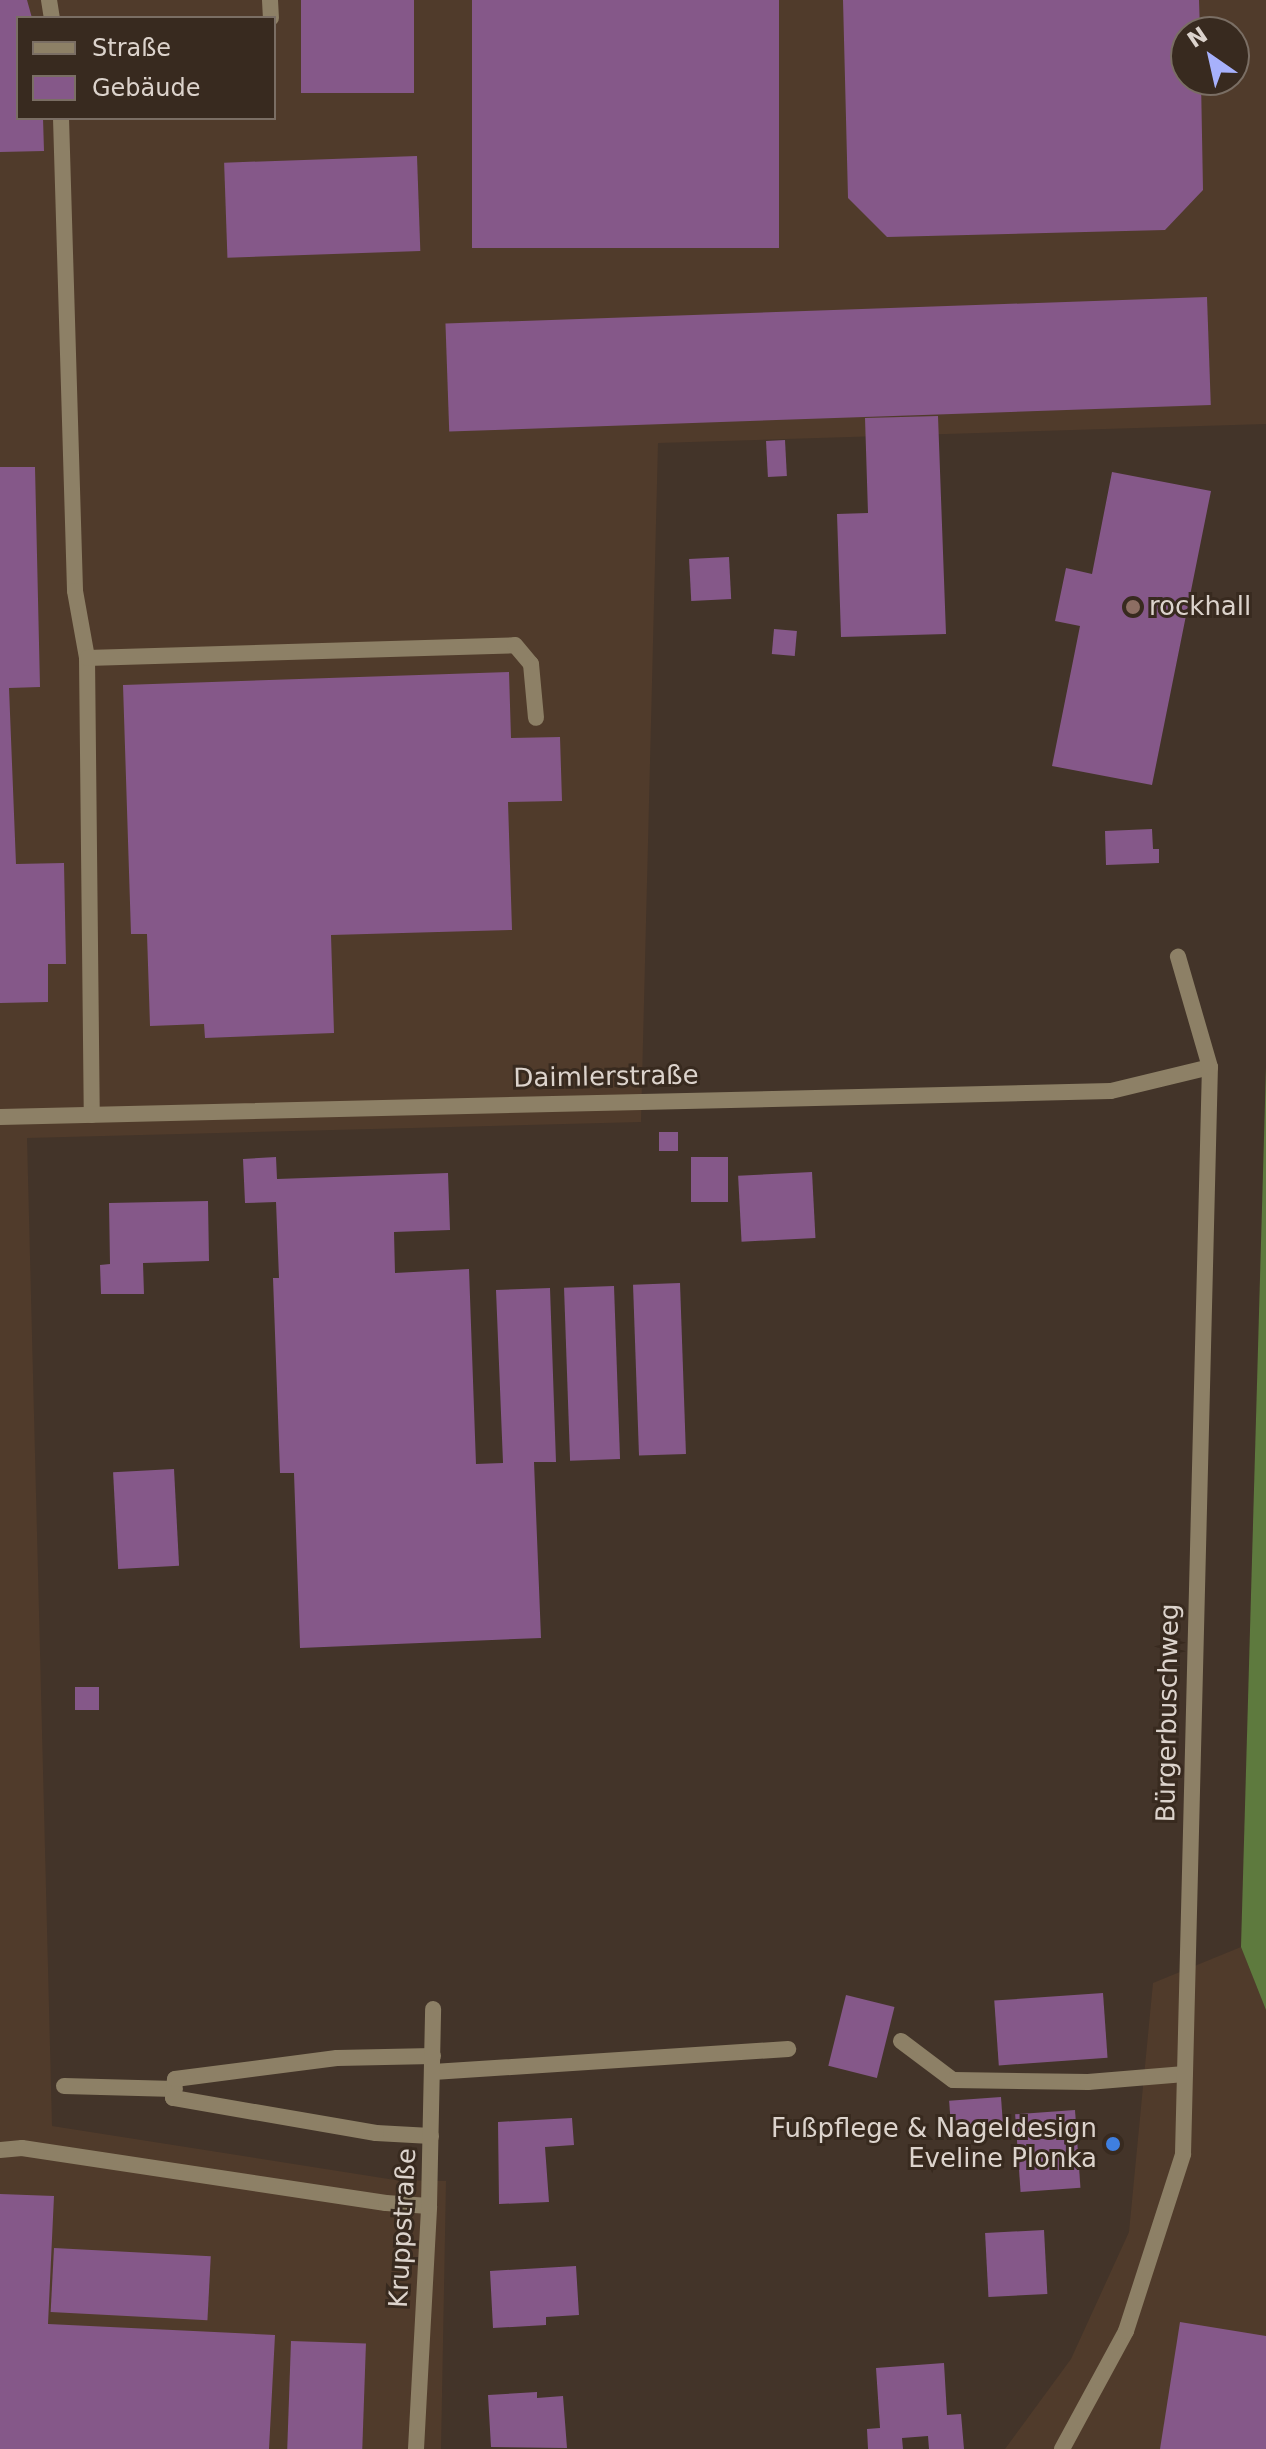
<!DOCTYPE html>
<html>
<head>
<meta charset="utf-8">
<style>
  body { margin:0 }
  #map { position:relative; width:1266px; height:2449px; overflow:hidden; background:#433429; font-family:"DejaVu Sans",sans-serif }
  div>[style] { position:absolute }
  .built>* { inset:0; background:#503b2b }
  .forest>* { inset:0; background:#5e7a3e }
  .building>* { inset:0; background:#855889; transform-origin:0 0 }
  .lane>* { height:16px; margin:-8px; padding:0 8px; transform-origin:8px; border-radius:8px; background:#8d8066 }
  .street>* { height:16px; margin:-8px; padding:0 8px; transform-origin:8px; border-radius:8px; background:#8d8066 }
  .dots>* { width:22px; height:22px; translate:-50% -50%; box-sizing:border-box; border:4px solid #382a1f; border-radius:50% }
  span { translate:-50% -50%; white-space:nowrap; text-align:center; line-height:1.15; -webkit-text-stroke:6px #382a1f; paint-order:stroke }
  .poi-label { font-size:26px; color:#dcd3cc }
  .left { translate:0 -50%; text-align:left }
  .right { translate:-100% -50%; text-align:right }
  .street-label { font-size:26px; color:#dcd3cc }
  .legend { position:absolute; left:16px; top:16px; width:260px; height:104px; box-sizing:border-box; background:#382a1f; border:2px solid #7a6e64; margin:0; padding:10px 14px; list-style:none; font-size:24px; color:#dcd3cc }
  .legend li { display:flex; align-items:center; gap:16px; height:40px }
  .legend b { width:40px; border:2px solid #7a6e64 }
  .north { position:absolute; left:1170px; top:16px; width:80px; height:80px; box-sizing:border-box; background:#382a1f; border:2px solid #7a6e64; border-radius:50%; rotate:326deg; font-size:22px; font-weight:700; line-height:32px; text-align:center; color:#dcd3cc }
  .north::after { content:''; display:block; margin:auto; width:28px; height:36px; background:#a7b1fc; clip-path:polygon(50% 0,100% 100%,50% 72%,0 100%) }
</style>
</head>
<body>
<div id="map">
  <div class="built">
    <div style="clip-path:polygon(evenodd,0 0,1266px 0,1266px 424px,658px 443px,641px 1122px,27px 1138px,52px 2126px,395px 2180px,446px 2181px,441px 2449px,0 2449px,0 0,18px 18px,274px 18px,274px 118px,18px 118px,18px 18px,0 0,1186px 32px,1234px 32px,1234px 80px,1186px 80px,1186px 32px)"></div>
    <div style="clip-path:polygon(1241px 1947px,1266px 2010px,1266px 2449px,1005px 2449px,1071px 2359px,1129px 2232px,1153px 1983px)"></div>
  </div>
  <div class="forest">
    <div style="clip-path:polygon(1266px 1067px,1266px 2010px,1241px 1947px)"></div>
  </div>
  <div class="building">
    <div style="clip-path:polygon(0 0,27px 0,32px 18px,18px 18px,18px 118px,43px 118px,44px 151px,0 152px)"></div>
    <div style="left:301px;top:0;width:113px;height:93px"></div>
    <div style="left:472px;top:0;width:307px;height:248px"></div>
    <div style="clip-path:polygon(843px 0,1199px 0,1200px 32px,1186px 32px,1186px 80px,1201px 80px,1203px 190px,1165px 230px,887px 237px,848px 198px)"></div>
    <div style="left:417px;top:156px;width:95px;height:193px;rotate:88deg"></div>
    <div style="left:1207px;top:297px;width:108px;height:762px;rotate:88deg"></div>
    <div style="clip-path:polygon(938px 416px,946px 634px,841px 637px,837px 514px,868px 513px,865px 418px)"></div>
    <div style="left:785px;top:440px;width:36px;height:19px;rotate:87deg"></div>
    <div style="clip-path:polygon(0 467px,35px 467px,40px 687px,9px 688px,16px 864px,64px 863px,66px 964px,48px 964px,48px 1002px,0 1003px)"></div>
    <div style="clip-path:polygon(1112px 472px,1211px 491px,1152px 785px,1052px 766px,1080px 626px,1055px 621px,1066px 568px,1092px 574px)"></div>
    <div style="left:729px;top:557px;width:42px;height:40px;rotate:87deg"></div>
    <div style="left:774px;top:629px;width:23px;height:25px;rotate:5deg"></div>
    <div style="clip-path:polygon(509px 672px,511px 738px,560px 737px,562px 801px,508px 802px,512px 930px,331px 935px,334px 1033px,205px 1038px,204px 1024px,150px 1026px,147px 934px,131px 934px,123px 685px)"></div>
    <div style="clip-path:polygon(1152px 829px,1153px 849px,1159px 849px,1159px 863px,1106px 865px,1105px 831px)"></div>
    <div style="left:659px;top:1132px;width:19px;height:19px"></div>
    <div style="clip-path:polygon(276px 1157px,277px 1179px,448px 1173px,450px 1230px,394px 1232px,395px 1273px,469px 1269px,476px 1464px,503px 1463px,496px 1290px,550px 1288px,556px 1462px,534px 1462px,541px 1638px,300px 1648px,294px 1473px,280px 1473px,273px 1278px,279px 1278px,276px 1202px,245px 1203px,243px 1159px)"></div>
    <div style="left:691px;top:1157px;width:37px;height:45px"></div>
    <div style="left:812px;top:1172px;width:66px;height:74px;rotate:87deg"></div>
    <div style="clip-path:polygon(208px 1201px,209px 1261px,143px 1263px,144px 1294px,101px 1294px,100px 1265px,110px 1264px,109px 1203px)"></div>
    <div style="left:680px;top:1283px;width:171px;height:47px;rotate:88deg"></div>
    <div style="left:614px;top:1286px;width:173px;height:50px;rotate:88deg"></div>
    <div style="left:174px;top:1469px;width:97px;height:61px;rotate:87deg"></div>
    <div style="left:99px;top:1687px;width:23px;height:24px;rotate:90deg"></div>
    <div style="left:1103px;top:1993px;width:65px;height:109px;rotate:86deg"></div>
    <div style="left:846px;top:1995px;width:50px;height:73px;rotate:14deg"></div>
    <div style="left:1001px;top:2097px;width:28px;height:52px;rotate:86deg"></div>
    <div style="left:1075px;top:2110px;width:78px;height:60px;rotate:86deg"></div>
    <div style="clip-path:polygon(572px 2118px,574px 2145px,545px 2147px,549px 2202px,499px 2204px,498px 2122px)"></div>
    <div style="clip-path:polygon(0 2194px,54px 2196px,48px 2324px,275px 2335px,269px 2449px,0 2449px)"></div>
    <div style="left:1044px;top:2230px;width:64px;height:59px;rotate:87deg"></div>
    <div style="left:54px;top:2248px;width:157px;height:64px;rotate:3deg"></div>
    <div style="clip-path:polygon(576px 2266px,579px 2315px,546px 2317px,546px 2325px,493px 2328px,490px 2271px)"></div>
    <div style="clip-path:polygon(1180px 2322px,1266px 2336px,1266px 2449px,1160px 2449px)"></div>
    <div style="left:291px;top:2341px;width:75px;height:108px;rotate:2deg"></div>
    <div style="clip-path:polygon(944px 2363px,947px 2415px,961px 2414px,964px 2449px,929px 2449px,928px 2436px,902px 2438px,903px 2449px,868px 2449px,867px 2429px,880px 2428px,876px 2368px)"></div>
    <div style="clip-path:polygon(537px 2392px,537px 2398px,563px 2396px,567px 2448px,491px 2447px,488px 2395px)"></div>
  </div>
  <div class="lane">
    <div style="left:49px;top:0;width:18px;rotate:81deg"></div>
    <div style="left:270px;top:0;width:18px;rotate:87deg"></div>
    <div style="left:61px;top:118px;width:473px;rotate:88.3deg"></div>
    <div style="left:75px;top:591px;width:68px;rotate:79.8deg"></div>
    <div style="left:87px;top:658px;width:457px;rotate:89.4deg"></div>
    <div style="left:87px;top:658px;width:428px;rotate:-1.7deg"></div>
    <div style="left:515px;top:645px;width:25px;rotate:50deg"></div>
    <div style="left:531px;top:664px;width:54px;rotate:84.7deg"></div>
    <div style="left:901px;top:2041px;width:65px;rotate:36.9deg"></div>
    <div style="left:953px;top:2080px;width:135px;rotate:0.8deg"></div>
    <div style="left:1088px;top:2082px;width:97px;rotate:-4.7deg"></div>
    <div style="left:433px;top:2072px;width:356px;rotate:-3.7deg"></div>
    <div style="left:64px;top:2086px;width:111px;rotate:1.5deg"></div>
    <div style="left:431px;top:2136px;width:55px;rotate:-176.9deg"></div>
    <div style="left:376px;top:2133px;width:206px;rotate:-170.2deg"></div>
    <div style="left:173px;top:2098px;width:19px;rotate:-84deg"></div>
    <div style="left:175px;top:2079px;width:163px;rotate:-7.4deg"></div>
    <div style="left:337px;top:2058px;width:96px;rotate:-1.2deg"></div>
    <div style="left:0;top:2150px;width:22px;rotate:-5deg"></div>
    <div style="left:22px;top:2148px;width:368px;rotate:8.6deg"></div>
    <div style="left:386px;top:2203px;width:43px;rotate:4deg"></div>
  </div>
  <div class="street">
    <div style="left:0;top:1117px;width:1111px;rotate:-1.34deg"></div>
    <div style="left:1111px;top:1091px;width:102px;rotate:-13.6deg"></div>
    <div style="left:416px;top:2449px;width:243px;rotate:-86.9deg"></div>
    <div style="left:429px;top:2206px;width:197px;rotate:-88.8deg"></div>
    <div style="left:1062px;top:2449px;width:134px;rotate:-61.5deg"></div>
    <div style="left:1126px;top:2331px;width:186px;rotate:-72.1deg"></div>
    <div style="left:1183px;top:2154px;width:1087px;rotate:-88.58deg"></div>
    <div style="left:1210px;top:1067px;width:115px;rotate:-106.2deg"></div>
  </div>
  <div class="dots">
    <div style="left:1133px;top:607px;background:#8d6e63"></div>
    <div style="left:1113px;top:2144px;background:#3f7fe0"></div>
  </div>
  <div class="poi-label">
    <span class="left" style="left:1149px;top:607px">rockhall</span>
    <span class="right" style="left:1097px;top:2144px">Fußpflege &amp; Nageldesign<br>Eveline Plonka</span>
  </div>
  <div class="street-label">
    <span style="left:606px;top:1077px;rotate:-1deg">Daimlerstraße</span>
    <span style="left:1168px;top:1713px;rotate:-89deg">Bürgerbuschweg</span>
    <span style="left:403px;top:2228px;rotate:-87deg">Kruppstraße</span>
  </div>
  <ul class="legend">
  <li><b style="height:10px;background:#8d8066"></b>Straße</li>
  <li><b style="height:22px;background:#855889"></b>Gebäude</li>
  </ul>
  <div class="north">N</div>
</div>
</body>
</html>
